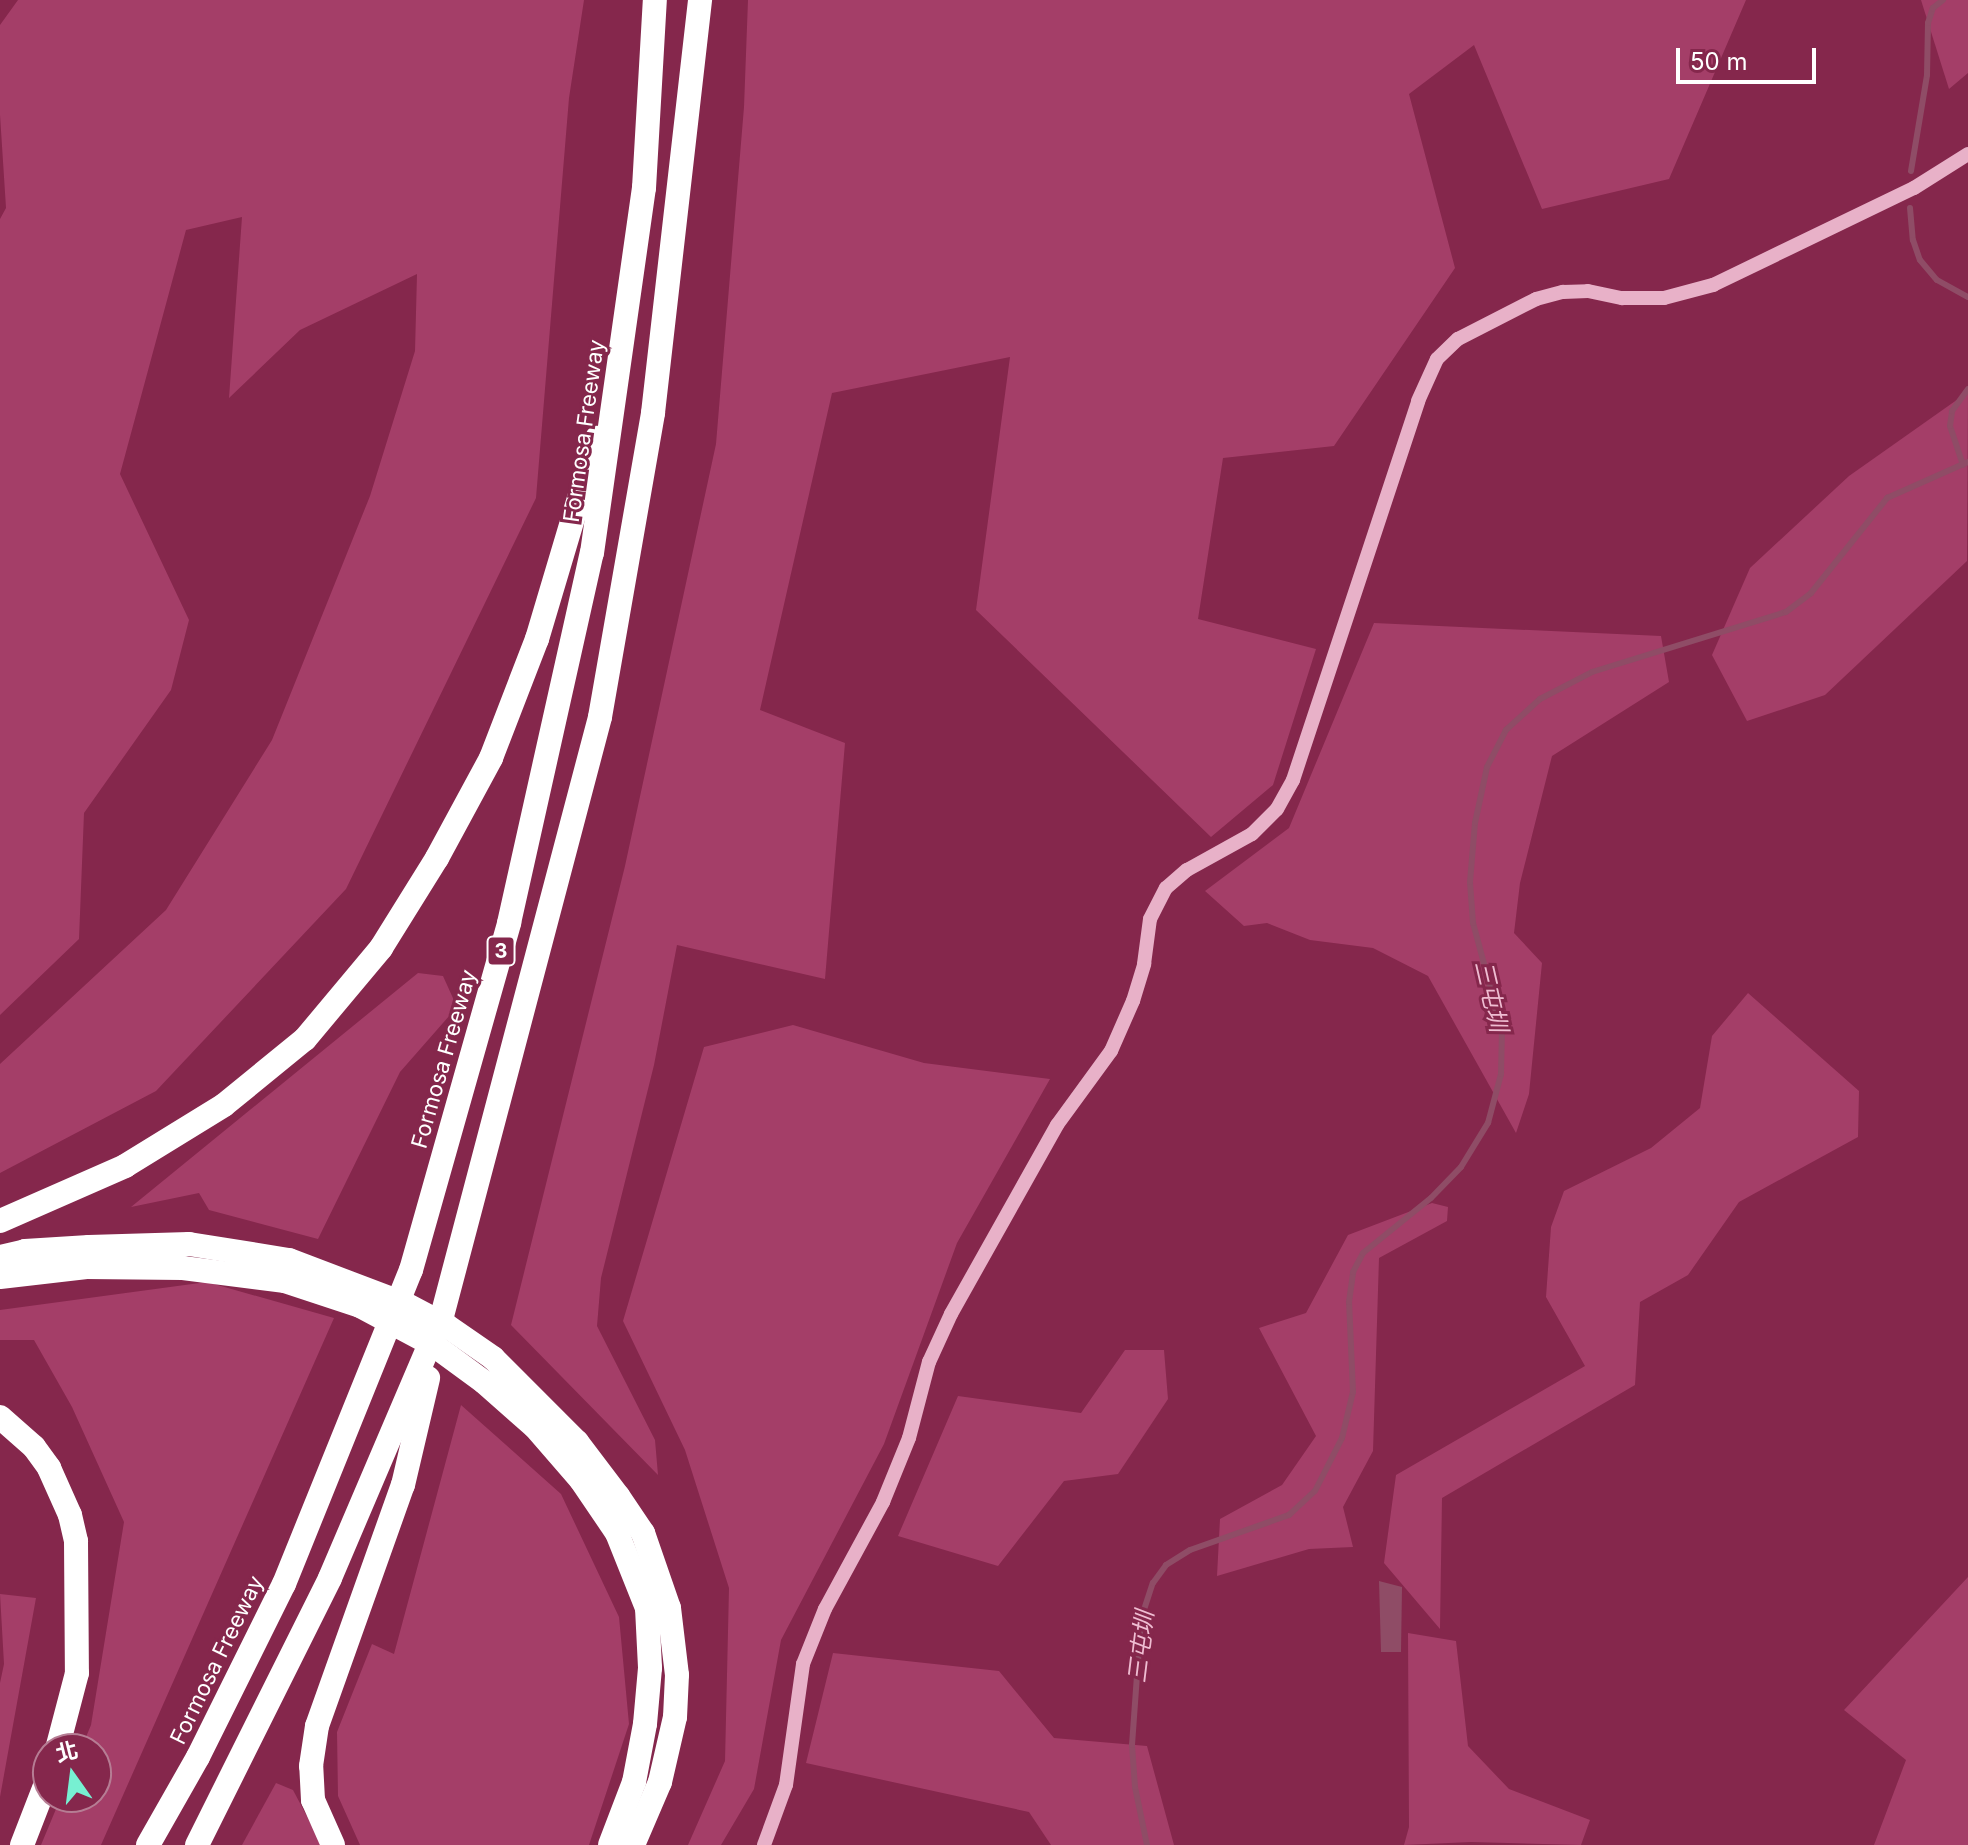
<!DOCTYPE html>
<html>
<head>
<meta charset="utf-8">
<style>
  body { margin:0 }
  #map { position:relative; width:1968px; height:1845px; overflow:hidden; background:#85274c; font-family:Inter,"Noto Sans TC",sans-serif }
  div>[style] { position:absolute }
  .green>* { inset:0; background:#a43e68 }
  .water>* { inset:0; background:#8f4c66 }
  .stream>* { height:6px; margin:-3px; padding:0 3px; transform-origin:3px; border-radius:3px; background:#8f4c66 }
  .minor>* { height:14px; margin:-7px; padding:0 7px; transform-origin:7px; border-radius:7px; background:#e8b1c8 }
  .highway>* { height:24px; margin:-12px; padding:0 12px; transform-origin:12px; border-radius:12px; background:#fff }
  span { translate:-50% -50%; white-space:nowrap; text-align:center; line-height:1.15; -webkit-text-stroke:6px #85274c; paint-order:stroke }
  .shield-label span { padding:2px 6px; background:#85274c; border:2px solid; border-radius:6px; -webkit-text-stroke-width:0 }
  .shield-label { font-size:20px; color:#fff; font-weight:700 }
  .street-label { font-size:22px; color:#fff }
  .water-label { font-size:24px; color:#efbdd2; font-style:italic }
  .north { position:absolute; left:32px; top:1733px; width:80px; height:80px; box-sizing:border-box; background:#85274c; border:2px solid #b67d94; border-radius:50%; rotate:346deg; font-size:22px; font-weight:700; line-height:32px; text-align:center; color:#fff }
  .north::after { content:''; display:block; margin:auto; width:28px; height:36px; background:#77f0d2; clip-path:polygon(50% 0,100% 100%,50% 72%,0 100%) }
  .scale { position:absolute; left:1676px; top:48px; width:140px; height:36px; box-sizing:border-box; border:4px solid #fff; border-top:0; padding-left:10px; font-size:24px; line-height:28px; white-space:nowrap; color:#fff; -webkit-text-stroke:6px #85274c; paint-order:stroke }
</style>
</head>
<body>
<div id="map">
  <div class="green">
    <div style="clip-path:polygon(18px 0,584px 0,569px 98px,536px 498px,346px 889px,156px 1091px,0 1173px,0 1064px,166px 910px,272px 740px,370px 496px,415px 351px,417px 274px,300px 330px,229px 398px,242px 217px,186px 230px,120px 474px,189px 620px,171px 690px,84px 813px,79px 939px,0 1015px,0 219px,6px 208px,0 115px,0 25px)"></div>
    <div style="clip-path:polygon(748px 0,1746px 0,1669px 179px,1542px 209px,1474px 45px,1409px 94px,1455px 268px,1334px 446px,1223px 458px,1198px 619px,1316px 649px,1273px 785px,1211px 837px,976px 610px,1010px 357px,832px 393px,760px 710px,845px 743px,825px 979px,677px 945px,654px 1065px,601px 1278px,597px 1326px,655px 1440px,658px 1475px,511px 1325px,625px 866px,716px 444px,744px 107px)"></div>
    <div style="clip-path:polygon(1921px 0,1968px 0,1968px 73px,1949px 89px)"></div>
    <div style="clip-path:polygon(1968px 392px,1967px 561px,1825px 695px,1747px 721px,1712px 655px,1750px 568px,1849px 476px)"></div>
    <div style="clip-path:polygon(1374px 623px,1661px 636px,1669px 682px,1552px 756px,1520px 883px,1514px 933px,1542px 963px,1529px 1094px,1516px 1133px,1428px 976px,1373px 948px,1310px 940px,1267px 923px,1244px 926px,1205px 891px,1289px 828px)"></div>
    <div style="clip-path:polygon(418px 973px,443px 976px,457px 1007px,400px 1072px,318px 1239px,209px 1210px,199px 1193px,131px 1207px)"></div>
    <div style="clip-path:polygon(1748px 993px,1859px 1091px,1858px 1137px,1739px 1202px,1688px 1275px,1640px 1302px,1635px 1385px,1442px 1498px,1440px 1629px,1384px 1563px,1396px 1475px,1585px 1366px,1546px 1297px,1551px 1227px,1564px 1191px,1651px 1148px,1700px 1108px,1712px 1036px)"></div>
    <div style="clip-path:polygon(793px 1025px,924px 1063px,1050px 1079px,957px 1243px,884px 1444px,781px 1640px,754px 1789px,721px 1845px,688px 1845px,725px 1761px,729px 1588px,685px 1450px,623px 1321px,704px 1047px)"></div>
    <div style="clip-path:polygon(1432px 1203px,1448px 1207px,1447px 1221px,1379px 1258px,1373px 1451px,1343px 1507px,1353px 1547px,1309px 1549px,1217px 1576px,1220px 1519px,1282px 1485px,1316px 1436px,1259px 1328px,1306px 1313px,1348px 1235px)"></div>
    <div style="clip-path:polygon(207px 1282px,334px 1318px,101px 1845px,41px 1845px,61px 1797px,96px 1797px,96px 1749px,81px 1749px,91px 1725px,124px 1522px,72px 1407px,34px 1340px,0 1340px,0 1310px)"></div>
    <div style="clip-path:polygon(1125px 1350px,1164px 1350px,1168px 1399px,1118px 1474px,1064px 1481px,998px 1566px,898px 1536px,958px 1396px,1081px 1413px)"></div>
    <div style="clip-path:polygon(461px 1405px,561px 1494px,619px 1617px,629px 1724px,589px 1845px,360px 1845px,338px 1796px,337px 1732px,372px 1644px,394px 1654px)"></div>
    <div style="clip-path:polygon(1968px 1577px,1968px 1845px,1874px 1845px,1906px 1760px,1844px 1710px)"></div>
    <div style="clip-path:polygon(0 1594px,36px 1598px,0 1797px,0 1683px,4px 1664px)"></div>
    <div style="clip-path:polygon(1408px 1633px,1456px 1641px,1468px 1746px,1509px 1789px,1590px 1820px,1581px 1845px,1471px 1842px,1404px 1845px,1409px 1827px)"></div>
    <div style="clip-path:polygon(833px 1653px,999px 1671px,1054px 1738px,1147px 1746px,1174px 1845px,1051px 1845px,1029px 1812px,806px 1763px)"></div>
    <div style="clip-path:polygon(276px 1783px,293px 1790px,322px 1845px,242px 1845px)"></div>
  </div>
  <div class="water">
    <div style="clip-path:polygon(1379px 1581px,1402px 1587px,1401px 1652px,1381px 1652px)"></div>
  </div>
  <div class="stream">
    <div style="left:1911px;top:171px;width:97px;rotate:-80.5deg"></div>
    <div style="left:1927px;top:75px;width:52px;rotate:-88.9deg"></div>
    <div style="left:1928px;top:23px;width:16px;rotate:-72deg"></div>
    <div style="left:1933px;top:8px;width:13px;rotate:-39deg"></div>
    <div style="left:1910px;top:208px;width:32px;rotate:85deg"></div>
    <div style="left:1913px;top:240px;width:21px;rotate:71deg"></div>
    <div style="left:1920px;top:260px;width:26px;rotate:50deg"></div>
    <div style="left:1937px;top:280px;width:35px;rotate:29deg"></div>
    <div style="left:1963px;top:465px;width:41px;rotate:-108.4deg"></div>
    <div style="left:1950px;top:426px;width:15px;rotate:-82deg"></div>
    <div style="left:1952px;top:411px;width:27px;rotate:-54deg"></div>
    <div style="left:1147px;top:1845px;width:59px;rotate:-101.7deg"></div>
    <div style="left:1135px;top:1787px;width:42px;rotate:-94.1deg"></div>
    <div style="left:1132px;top:1745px;width:126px;rotate:-85.9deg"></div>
    <div style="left:1141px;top:1619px;width:38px;rotate:-72deg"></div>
    <div style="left:1153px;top:1583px;width:22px;rotate:-54deg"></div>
    <div style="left:1166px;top:1565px;width:28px;rotate:-32deg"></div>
    <div style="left:1190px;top:1550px;width:105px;rotate:-19.5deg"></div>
    <div style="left:1289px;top:1515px;width:35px;rotate:-43deg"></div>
    <div style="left:1315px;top:1491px;width:59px;rotate:-63deg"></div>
    <div style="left:1342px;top:1438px;width:47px;rotate:-76.6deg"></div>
    <div style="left:1353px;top:1392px;width:90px;rotate:-92.5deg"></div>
    <div style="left:1349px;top:1302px;width:30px;rotate:-82deg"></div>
    <div style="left:1353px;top:1272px;width:21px;rotate:-62deg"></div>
    <div style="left:1363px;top:1253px;width:87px;rotate:-39deg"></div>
    <div style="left:1431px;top:1198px;width:43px;rotate:-45.9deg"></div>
    <div style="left:1461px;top:1167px;width:52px;rotate:-58.5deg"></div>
    <div style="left:1488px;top:1123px;width:51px;rotate:-75.1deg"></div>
    <div style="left:1501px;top:1074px;width:43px;rotate:-88.7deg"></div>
    <div style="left:1502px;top:1031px;width:112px;rotate:-105deg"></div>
    <div style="left:1473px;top:923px;width:41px;rotate:-94.2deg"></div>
    <div style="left:1470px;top:882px;width:59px;rotate:-85.2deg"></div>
    <div style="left:1475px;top:823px;width:57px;rotate:-77.9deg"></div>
    <div style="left:1487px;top:767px;width:42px;rotate:-62.8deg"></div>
    <div style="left:1506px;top:730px;width:46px;rotate:-42.4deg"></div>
    <div style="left:1540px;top:699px;width:59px;rotate:-27.4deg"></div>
    <div style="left:1592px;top:672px;width:203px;rotate:-17.2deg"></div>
    <div style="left:1786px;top:612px;width:31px;rotate:-37deg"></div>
    <div style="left:1811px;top:593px;width:122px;rotate:-51.3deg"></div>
    <div style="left:1887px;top:498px;width:89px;rotate:-24deg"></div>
  </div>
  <div class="minor">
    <div style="left:764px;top:1845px;width:64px;rotate:-69.9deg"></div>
    <div style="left:786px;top:1785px;width:122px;rotate:-82deg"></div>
    <div style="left:803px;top:1664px;width:59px;rotate:-68.2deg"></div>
    <div style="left:825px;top:1609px;width:122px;rotate:-61.5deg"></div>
    <div style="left:883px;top:1502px;width:69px;rotate:-67.9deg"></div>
    <div style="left:909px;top:1438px;width:79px;rotate:-75.3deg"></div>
    <div style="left:929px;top:1362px;width:53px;rotate:-65.4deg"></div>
    <div style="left:951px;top:1314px;width:217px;rotate:-60.7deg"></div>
    <div style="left:1057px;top:1125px;width:92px;rotate:-53.9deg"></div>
    <div style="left:1111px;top:1051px;width:55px;rotate:-66.3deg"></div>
    <div style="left:1133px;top:1001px;width:39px;rotate:-73deg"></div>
    <div style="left:1144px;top:964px;width:45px;rotate:-82.4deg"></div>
    <div style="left:1150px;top:919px;width:35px;rotate:-63deg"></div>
    <div style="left:1166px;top:888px;width:28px;rotate:-41deg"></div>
    <div style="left:1187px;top:870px;width:74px;rotate:-29deg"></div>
    <div style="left:1252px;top:834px;width:35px;rotate:-45deg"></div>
    <div style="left:1277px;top:809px;width:33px;rotate:-61deg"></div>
    <div style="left:1293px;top:780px;width:399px;rotate:-71.7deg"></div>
    <div style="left:1418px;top:401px;width:46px;rotate:-65.7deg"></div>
    <div style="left:1437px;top:359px;width:29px;rotate:-44deg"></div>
    <div style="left:1458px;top:339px;width:88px;rotate:-27.1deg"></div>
    <div style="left:1536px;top:299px;width:28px;rotate:-15deg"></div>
    <div style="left:1563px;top:292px;width:25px;rotate:-2deg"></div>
    <div style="left:1588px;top:291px;width:35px;rotate:12deg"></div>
    <div style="left:1622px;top:298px;width:42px"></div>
    <div style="left:1664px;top:298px;width:51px;rotate:-14.9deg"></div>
    <div style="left:1713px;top:285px;width:223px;rotate:-25.8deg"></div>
    <div style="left:1914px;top:188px;width:64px;rotate:-32.2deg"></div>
  </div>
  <div class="highway">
    <div style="left:0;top:1221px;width:137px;rotate:-23.7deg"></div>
    <div style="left:125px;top:1166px;width:116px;rotate:-31.6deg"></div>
    <div style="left:224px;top:1105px;width:104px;rotate:-39.2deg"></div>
    <div style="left:305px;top:1039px;width:119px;rotate:-50.1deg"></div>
    <div style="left:381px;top:948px;width:106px;rotate:-58.1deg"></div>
    <div style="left:437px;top:858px;width:114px;rotate:-61.6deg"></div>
    <div style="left:491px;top:758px;width:128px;rotate:-68.9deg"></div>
    <div style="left:537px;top:639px;width:210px;rotate:-73.4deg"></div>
    <div style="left:0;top:1257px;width:26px;rotate:-13deg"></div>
    <div style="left:25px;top:1251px;width:64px;rotate:-3.6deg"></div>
    <div style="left:89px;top:1247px;width:100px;rotate:-1.7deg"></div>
    <div style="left:189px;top:1244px;width:101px;rotate:9.1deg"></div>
    <div style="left:289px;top:1260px;width:124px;rotate:20.8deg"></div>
    <div style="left:405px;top:1304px;width:47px;rotate:27.6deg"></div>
    <div style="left:447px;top:1326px;width:56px;rotate:34.8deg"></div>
    <div style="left:493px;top:1358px;width:119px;rotate:45deg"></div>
    <div style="left:577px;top:1442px;width:68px;rotate:52.8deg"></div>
    <div style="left:618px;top:1496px;width:45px;rotate:56deg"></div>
    <div style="left:643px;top:1533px;width:79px;rotate:70.9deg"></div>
    <div style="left:669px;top:1608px;width:67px;rotate:83.2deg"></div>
    <div style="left:677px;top:1675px;width:42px;rotate:92.7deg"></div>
    <div style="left:675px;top:1717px;width:67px;rotate:103deg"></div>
    <div style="left:660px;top:1782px;width:69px;rotate:113.2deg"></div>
    <div style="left:0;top:1277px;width:87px;rotate:-6.6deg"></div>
    <div style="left:86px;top:1267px;width:97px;rotate:0.6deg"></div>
    <div style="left:183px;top:1268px;width:103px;rotate:7.3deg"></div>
    <div style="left:285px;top:1281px;width:79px;rotate:18.4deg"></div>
    <div style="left:360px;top:1306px;width:85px;rotate:28.1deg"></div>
    <div style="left:435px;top:1346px;width:61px;rotate:36.3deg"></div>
    <div style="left:484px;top:1382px;width:68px;rotate:41.4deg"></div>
    <div style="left:535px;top:1427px;width:70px;rotate:49deg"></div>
    <div style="left:581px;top:1480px;width:64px;rotate:55.8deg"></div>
    <div style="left:617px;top:1533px;width:81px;rotate:68.2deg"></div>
    <div style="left:647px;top:1608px;width:60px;rotate:87.1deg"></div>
    <div style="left:650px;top:1668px;width:56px;rotate:95.1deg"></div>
    <div style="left:645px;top:1724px;width:59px;rotate:100.7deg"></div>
    <div style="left:634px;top:1782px;width:67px;rotate:110.9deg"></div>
    <div style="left:0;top:1417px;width:45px;rotate:41.4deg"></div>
    <div style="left:34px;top:1447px;width:26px;rotate:54deg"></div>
    <div style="left:49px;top:1468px;width:51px;rotate:65.9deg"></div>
    <div style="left:70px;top:1515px;width:27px;rotate:77deg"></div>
    <div style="left:76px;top:1541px;width:132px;rotate:89.6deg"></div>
    <div style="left:77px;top:1673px;width:79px;rotate:104.7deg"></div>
    <div style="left:22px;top:1845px;width:72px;rotate:-68.8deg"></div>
    <div style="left:148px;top:1845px;width:101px;rotate:-60.4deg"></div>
    <div style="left:198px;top:1757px;width:193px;rotate:-63.6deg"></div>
    <div style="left:284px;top:1584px;width:339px;rotate:-68deg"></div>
    <div style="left:411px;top:1270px;width:361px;rotate:-74.2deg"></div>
    <div style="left:509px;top:923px;width:379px;rotate:-77.4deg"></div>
    <div style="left:592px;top:553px;width:369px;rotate:-81.9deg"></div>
    <div style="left:644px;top:188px;width:188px;rotate:-86.7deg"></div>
    <div style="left:197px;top:1845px;width:298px;rotate:-63.5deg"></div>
    <div style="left:330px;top:1578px;width:285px;rotate:-66.9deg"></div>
    <div style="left:442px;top:1316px;width:619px;rotate:-75.22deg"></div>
    <div style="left:600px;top:717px;width:309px;rotate:-80.1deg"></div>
    <div style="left:653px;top:413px;width:416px;rotate:-83.5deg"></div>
    <div style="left:333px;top:1845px;width:49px;rotate:-114deg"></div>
    <div style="left:313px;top:1800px;width:34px;rotate:-93deg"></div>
    <div style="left:311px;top:1766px;width:40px;rotate:-81.5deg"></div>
    <div style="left:317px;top:1726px;width:256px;rotate:-70.4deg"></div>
    <div style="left:403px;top:1485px;width:110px;rotate:-76.8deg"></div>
  </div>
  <div class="shield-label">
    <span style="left:501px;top:951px">3</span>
  </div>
  <div class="street-label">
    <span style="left:584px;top:431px;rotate:-82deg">Formosa Freeway</span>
    <span style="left:444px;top:1059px;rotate:-74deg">Formosa Freeway</span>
    <span style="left:217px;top:1660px;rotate:-64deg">Formosa Freeway</span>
  </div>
  <div class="water-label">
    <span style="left:1491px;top:996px;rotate:77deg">三屯圳</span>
    <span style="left:1141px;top:1647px;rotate:-83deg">三屯圳</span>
  </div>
  <div class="north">北</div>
  <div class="scale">50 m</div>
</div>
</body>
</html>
